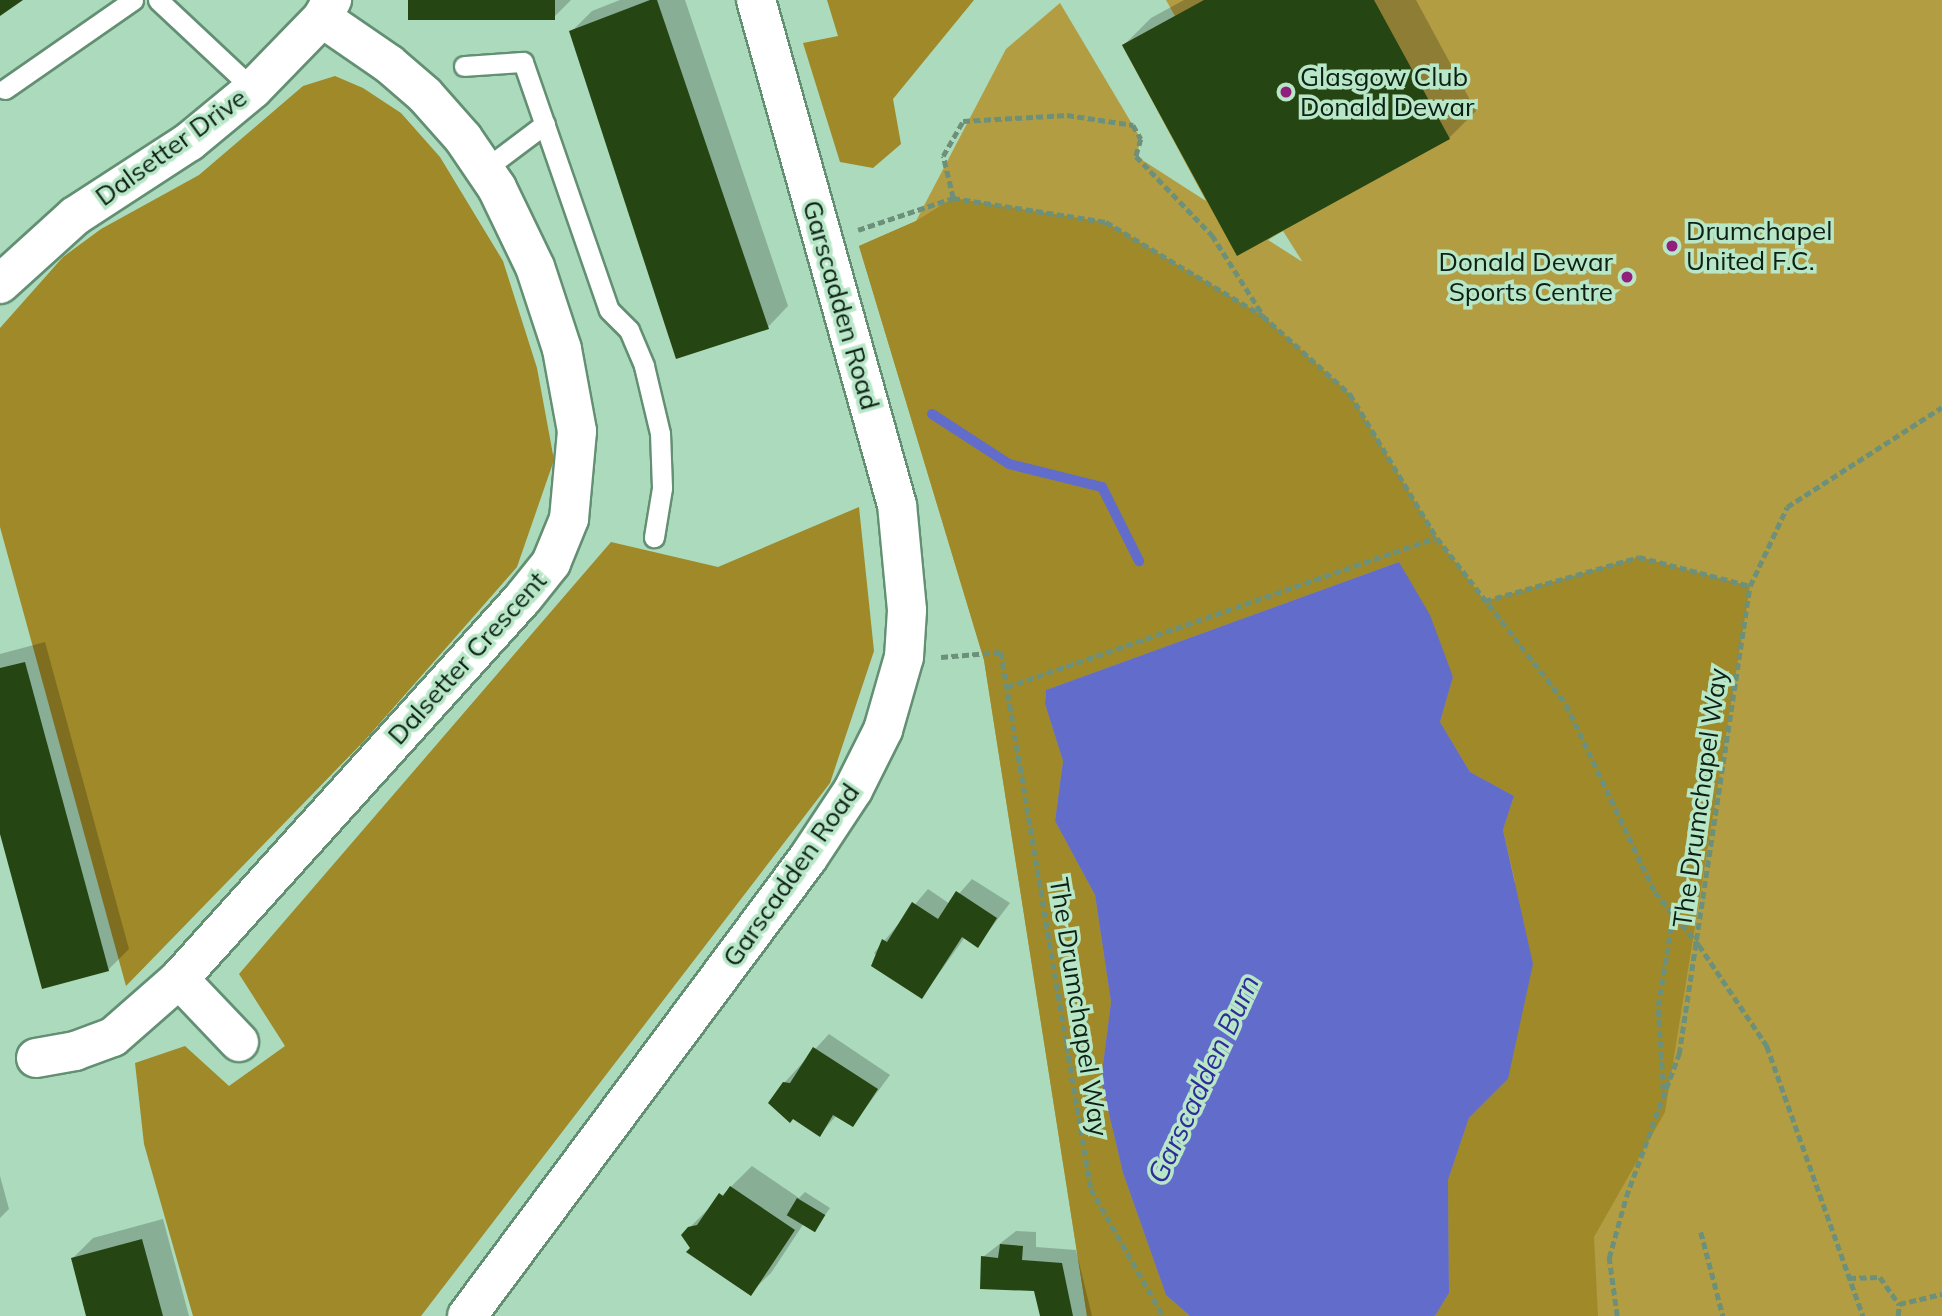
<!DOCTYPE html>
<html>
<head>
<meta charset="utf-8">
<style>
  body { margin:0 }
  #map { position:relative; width:1942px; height:1316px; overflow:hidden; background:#abdabc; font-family:Mulish,sans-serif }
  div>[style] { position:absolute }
  .green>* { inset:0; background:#b29d42 }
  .forest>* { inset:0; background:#9f8928 }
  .water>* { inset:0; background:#626dcb }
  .shadow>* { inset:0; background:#0003 }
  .stream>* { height:10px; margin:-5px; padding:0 5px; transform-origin:5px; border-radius:5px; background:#626dcb }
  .building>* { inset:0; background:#254512; transform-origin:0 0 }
  .path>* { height:4.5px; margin-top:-2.25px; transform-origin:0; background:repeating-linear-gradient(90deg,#6d907a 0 7px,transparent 0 10.5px) }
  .roads { filter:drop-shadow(2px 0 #638f73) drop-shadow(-2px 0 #638f73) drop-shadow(0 2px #638f73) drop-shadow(0 -2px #638f73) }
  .service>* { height:19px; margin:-9.5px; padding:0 9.5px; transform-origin:9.5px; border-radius:9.5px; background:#fff }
  .minor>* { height:38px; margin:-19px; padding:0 19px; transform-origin:19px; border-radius:19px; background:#fff }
  .tertiary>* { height:38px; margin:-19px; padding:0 19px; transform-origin:19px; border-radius:19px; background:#fff }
  .dots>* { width:19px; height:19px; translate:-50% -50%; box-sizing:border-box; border:4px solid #b8e7c8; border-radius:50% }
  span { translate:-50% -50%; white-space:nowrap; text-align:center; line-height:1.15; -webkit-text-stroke:7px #b8e7c8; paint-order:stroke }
  .poi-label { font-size:26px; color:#0e2015 }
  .left { translate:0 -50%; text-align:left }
  .right { translate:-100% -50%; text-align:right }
  .street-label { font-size:26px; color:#0e2015 }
  .water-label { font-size:28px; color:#302a9b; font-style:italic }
</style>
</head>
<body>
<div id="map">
  <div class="green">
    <div style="clip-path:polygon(evenodd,1166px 0,1942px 0,1942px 1316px,1087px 1316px,984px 660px,859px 246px,916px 221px,1006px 49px,1060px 3px,1141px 139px,1136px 156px,1206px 201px,1122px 45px,1175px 16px,1166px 0,1283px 231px,1302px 261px,1301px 261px,1268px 240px,1283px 231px)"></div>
  </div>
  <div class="forest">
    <div style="clip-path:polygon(827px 0,974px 0,893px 99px,901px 144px,873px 168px,840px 162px,803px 43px,838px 36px)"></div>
    <div style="clip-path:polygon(335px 76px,363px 88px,401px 113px,440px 157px,503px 261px,537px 368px,554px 460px,517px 567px,366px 739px,126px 986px,0 527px,0 328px,63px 257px,101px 229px,199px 175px,303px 86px)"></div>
    <div style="clip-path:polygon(953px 198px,1106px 222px,1263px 316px,1350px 394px,1437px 538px,1485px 601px,1639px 557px,1750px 586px,1665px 1112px,1594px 1237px,1598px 1316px,1435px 1316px,1449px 1293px,1448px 1180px,1469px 1118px,1508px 1079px,1515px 881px,1503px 830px,1514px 796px,1470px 772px,1440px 722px,1453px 677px,1399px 562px,1046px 690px,1045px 704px,1063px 761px,1055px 821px,1095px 895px,1111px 1002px,1101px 1080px,1123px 1173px,1166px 1295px,1190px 1316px,1087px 1316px,984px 660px,859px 246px,916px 221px)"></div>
    <div style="clip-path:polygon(859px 507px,874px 651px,830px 783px,421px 1316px,193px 1316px,144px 1144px,135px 1063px,185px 1046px,229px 1086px,285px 1046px,239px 974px,611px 542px,718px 567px)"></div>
  </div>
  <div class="water">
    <div style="clip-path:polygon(1399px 562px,1430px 615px,1453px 677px,1440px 722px,1470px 772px,1514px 796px,1503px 830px,1533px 964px,1508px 1079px,1469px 1118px,1448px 1180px,1449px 1293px,1435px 1316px,1190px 1316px,1166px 1295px,1123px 1173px,1101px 1080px,1111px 1002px,1095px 895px,1055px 821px,1063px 761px,1045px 704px,1046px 690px)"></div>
  </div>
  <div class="shadow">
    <div style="clip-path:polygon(409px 0,571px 0,554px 17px)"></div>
    <div style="clip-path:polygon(620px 0,685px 0,788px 306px,768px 327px,571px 32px,592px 11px)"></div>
    <div style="clip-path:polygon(1184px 0,1416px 0,1476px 111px,1449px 138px,1124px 45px,1151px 18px)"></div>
    <div style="clip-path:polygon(45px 642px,129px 949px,108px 970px,0 827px,0 654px)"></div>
    <div style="clip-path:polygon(972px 879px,1010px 903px,978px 945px,965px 937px,922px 997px,874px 953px,928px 889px,950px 904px)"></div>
    <div style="clip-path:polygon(829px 1034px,890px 1075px,853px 1125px,837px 1115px,820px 1134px,784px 1083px)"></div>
    <div style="clip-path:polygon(752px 1166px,799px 1198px,805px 1192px,830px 1208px,815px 1230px,804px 1223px,771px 1273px,750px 1293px,692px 1248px,689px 1228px)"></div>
    <div style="clip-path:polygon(0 1176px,9px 1209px,0 1218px)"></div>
    <div style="clip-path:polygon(163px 1219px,189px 1316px,88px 1316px,73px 1258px,93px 1238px)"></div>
    <div style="clip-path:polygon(1016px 1231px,1036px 1232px,1036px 1247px,1076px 1250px,1092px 1316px,1042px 1316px,1035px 1289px,983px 1257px)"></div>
  </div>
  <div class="stream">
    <div style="left:932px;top:414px;width:92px;rotate:33deg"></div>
    <div style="left:1009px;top:464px;width:96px;rotate:13.9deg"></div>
    <div style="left:1102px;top:487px;width:83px;rotate:63.4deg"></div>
  </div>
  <div class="building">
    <div style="clip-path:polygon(0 0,23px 0,0 16px)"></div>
    <div style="left:408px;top:0;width:147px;height:20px"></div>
    <div style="clip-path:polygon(650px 0,657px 0,769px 329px,676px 359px,569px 31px)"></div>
    <div style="clip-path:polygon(1204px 0,1374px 0,1450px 139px,1237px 256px,1122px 45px)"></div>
    <div style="clip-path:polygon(25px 662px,109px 971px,42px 989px,0 834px,0 668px)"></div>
    <div style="clip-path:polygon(956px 891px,997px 918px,978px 948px,962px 937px,922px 999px,871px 966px,882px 939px,887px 942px,912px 902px,938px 919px)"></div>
    <div style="clip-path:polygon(813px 1047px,878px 1089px,853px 1127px,833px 1115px,820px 1137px,793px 1119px,790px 1123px,768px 1103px,783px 1082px,790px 1083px)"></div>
    <div style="clip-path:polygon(730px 1186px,795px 1230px,751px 1296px,686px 1252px,690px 1248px,681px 1235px,688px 1227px,697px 1225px,719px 1193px,723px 1196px)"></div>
    <div style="left:797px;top:1198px;width:33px;height:20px;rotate:31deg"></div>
    <div style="clip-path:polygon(142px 1239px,163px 1316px,86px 1316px,71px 1258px)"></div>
    <div style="clip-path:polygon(1000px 1244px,1023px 1246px,1022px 1260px,1062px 1263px,1073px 1316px,1040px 1316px,1034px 1291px,980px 1289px,981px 1256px,998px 1258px)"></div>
  </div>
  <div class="path">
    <div style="left:953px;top:198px;width:43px;rotate:-103.4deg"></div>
    <div style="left:943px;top:156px;width:40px;rotate:-60.3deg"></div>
    <div style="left:963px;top:121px;width:104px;rotate:-3.3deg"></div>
    <div style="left:1067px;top:115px;width:67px;rotate:8.6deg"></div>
    <div style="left:1133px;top:125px;width:16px;rotate:60deg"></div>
    <div style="left:1141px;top:139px;width:18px;rotate:106deg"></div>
    <div style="left:1136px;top:156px;width:110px;rotate:46.1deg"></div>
    <div style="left:1212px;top:235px;width:95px;rotate:57.5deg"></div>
    <div style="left:858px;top:230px;width:100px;rotate:-18.6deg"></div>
    <div style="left:953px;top:198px;width:155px;rotate:8.9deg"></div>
    <div style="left:1106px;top:222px;width:183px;rotate:30.9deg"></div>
    <div style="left:1263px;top:316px;width:117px;rotate:41.9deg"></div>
    <div style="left:1350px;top:394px;width:168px;rotate:58.9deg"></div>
    <div style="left:1437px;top:538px;width:210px;rotate:52.1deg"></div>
    <div style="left:1566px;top:704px;width:208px;rotate:64.7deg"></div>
    <div style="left:1655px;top:892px;width:69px;rotate:50.3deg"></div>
    <div style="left:1699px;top:945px;width:122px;rotate:56deg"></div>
    <div style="left:1767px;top:1046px;width:287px;rotate:70.4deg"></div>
    <div style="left:1485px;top:601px;width:160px;rotate:-15.9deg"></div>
    <div style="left:1639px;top:557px;width:115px;rotate:14.6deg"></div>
    <div style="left:941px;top:657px;width:60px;rotate:-4.8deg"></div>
    <div style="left:1001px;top:652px;width:544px;rotate:80.49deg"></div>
    <div style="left:1091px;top:1189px;width:146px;rotate:60.4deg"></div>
    <div style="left:1007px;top:687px;width:454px;rotate:-19.2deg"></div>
    <div style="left:1663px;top:1090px;width:84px;rotate:-93.4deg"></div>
    <div style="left:1658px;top:1006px;width:92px;rotate:-80.6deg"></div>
    <div style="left:1701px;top:1232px;width:87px;rotate:75.3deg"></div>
    <div style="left:1849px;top:1278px;width:31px;rotate:-2deg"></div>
    <div style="left:1880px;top:1277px;width:33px;rotate:55deg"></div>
    <div style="left:1617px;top:1316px;width:59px;rotate:-97.9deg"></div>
    <div style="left:1609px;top:1258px;width:63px;rotate:-74.4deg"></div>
    <div style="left:1626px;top:1197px;width:153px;rotate:-69.7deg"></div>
    <div style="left:1679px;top:1054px;width:473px;rotate:-81.4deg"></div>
    <div style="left:1750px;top:586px;width:87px;rotate:-64.9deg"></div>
    <div style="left:1787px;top:507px;width:184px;rotate:-32.8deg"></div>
    <div style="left:1898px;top:1316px;width:12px;rotate:-85deg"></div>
    <div style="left:1899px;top:1304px;width:44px;rotate:-13.1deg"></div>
  </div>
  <div class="roads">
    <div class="service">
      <div style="left:158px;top:0;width:130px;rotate:43.1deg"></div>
      <div style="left:464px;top:66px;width:59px;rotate:-3.9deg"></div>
      <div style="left:523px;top:62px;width:262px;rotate:70.9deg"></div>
      <div style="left:609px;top:310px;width:28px;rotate:45deg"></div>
      <div style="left:629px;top:330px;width:39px;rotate:67deg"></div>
      <div style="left:644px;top:366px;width:69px;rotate:76.6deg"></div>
      <div style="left:660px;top:433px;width:55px;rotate:87.9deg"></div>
      <div style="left:662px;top:488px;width:50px;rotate:99.3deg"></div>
      <div style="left:5px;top:89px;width:156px;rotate:-34.8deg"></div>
      <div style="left:485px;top:169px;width:75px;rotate:-36.9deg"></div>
    </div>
    <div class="minor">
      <div style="left:0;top:284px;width:101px;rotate:-42.2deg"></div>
      <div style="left:75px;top:216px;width:136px;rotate:-33deg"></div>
      <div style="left:189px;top:142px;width:83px;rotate:-39.6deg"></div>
      <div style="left:253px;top:89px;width:99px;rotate:-45.8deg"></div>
      <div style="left:322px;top:18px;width:21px;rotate:-61deg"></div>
      <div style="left:179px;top:979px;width:87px;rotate:46.4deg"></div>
      <div style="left:36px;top:1058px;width:40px;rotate:-10deg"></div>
      <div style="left:75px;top:1051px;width:40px;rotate:-20.2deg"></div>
      <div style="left:113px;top:1037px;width:88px;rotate:-41.3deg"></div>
      <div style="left:179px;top:979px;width:513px;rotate:-47.92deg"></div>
      <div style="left:523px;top:598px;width:45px;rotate:-51.3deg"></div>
      <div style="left:551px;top:563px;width:48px;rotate:-67.8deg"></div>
      <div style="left:569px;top:519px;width:88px;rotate:-84.8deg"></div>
      <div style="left:577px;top:431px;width:83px;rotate:-100.4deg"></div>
      <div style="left:562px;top:349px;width:86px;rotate:-108.2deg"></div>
      <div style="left:535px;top:267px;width:88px;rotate:-115.7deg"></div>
      <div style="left:497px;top:188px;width:60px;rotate:-124.2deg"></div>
      <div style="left:463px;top:138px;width:57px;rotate:-131.5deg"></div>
      <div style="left:425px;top:95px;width:48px;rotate:-139.3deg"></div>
      <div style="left:389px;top:64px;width:81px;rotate:-145.5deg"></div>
    </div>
    <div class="tertiary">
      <div style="left:467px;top:1316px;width:571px;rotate:-53.33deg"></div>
      <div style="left:808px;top:858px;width:82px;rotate:-56.5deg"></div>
      <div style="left:853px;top:790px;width:67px;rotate:-63.4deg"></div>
      <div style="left:883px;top:730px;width:76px;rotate:-74deg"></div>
      <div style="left:904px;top:657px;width:47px;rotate:-86.3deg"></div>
      <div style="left:907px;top:610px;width:105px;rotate:-95.4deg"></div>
      <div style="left:897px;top:505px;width:524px;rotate:-105.6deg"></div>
    </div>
  </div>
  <div class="dots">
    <div style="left:1286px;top:92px;background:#921f7e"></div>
    <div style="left:1672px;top:246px;background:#921f7e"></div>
    <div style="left:1627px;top:277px;background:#921f7e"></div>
  </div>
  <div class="poi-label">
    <span class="left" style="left:1300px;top:92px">Glasgow Club<br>Donald Dewar</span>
    <span class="left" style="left:1686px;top:246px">Drumchapel<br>United F.C.</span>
    <span class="right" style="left:1613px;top:277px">Donald Dewar<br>Sports Centre</span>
  </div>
  <div class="street-label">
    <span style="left:171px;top:147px;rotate:-36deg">Dalsetter Drive</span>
    <span style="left:841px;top:305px;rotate:74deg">Garscadden Road</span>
    <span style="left:467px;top:658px;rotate:-48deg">Dalsetter Crescent</span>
    <span style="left:1700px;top:798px;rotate:-82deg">The Drumchapel Way</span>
    <span style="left:791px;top:875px;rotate:-55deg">Garscadden Road</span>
    <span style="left:1079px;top:1007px;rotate:81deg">The Drumchapel Way</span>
  </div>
  <div class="water-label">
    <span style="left:1203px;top:1079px;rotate:-65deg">Garscadden Burn</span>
  </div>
</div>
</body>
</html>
